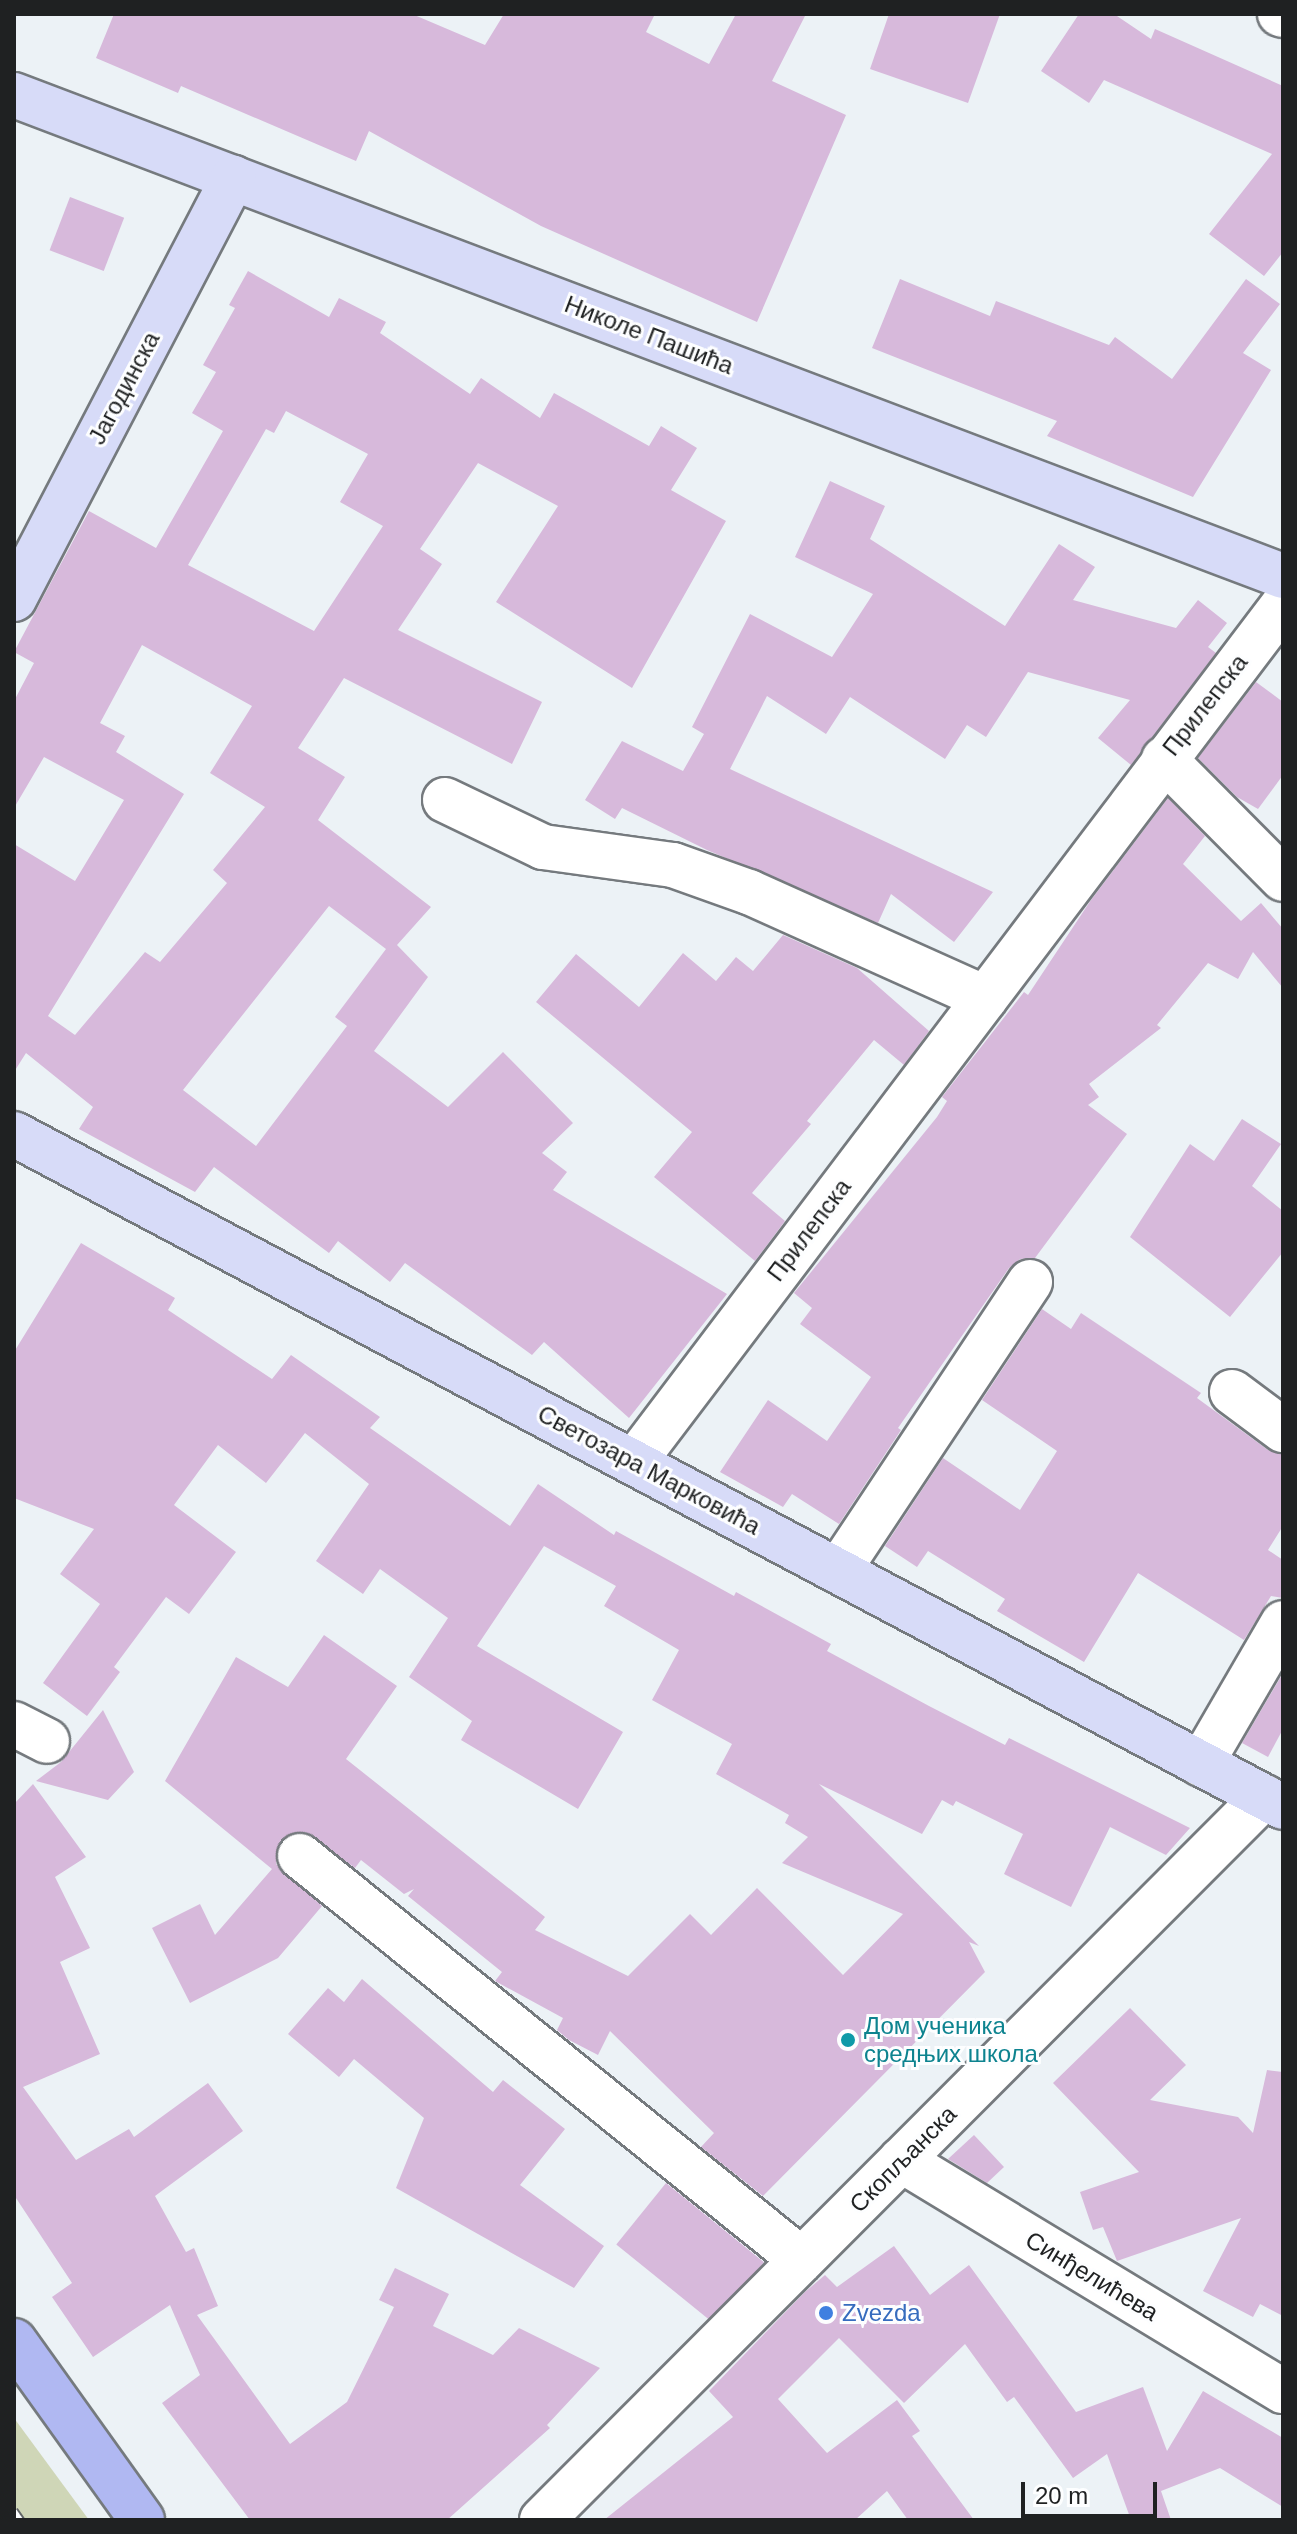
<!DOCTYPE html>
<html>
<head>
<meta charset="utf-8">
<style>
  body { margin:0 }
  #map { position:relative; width:1297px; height:2534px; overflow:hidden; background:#ecf2f6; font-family:Helvetica,sans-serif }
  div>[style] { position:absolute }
  .green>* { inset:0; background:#cfd6b7 }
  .building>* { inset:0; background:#d7b9db; transform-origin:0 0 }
  .roads { filter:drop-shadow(2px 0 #757a7e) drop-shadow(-2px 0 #757a7e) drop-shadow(0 2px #757a7e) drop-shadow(0 -2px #757a7e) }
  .street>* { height:44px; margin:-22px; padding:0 22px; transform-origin:22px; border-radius:22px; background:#fff }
  .secondary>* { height:44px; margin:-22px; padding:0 22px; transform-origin:22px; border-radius:22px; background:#d7dbf8 }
  .primary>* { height:44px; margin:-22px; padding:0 22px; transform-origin:22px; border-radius:22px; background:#b0b8f2 }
  .rail>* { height:9px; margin-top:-4.5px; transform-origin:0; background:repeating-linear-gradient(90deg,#fdfeff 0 18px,#616567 0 36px); box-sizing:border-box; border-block:2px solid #616567 }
  .dots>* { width:22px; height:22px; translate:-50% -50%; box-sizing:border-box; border:4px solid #fdfeff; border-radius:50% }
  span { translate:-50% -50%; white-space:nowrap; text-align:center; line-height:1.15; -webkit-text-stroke:6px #fdfeff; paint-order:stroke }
  .street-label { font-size:24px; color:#1f2122 }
  .culture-label { font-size:24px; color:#0d838f }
  .left { translate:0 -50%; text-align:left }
  .shop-label { font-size:24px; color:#366cbe }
  .frame { position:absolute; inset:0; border:16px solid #1f2122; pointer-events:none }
  .scale { position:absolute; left:1021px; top:2482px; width:136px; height:36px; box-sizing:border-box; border:4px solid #1f2122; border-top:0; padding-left:10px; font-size:24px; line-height:28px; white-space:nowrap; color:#1f2122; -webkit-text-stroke:6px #fdfeff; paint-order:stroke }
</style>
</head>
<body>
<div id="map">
  <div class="green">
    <div style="clip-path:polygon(14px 2418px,89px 2520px,14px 2520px)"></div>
  </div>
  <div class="building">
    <div style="clip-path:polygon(114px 14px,412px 14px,485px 45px,504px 14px,655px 14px,646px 32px,709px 64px,736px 14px,806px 14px,772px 81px,846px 115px,757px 322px,541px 226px,369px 131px,356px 161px,181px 86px,178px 93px,96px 58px)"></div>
    <div style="clip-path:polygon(889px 14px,1000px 14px,968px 103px,870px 69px)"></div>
    <div style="clip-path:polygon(1079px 14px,1114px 14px,1151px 39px,1155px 29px,1283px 86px,1283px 252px,1264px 276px,1209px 234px,1272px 154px,1104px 80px,1089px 103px,1041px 71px)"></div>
    <div style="left:70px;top:197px;width:58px;height:57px;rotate:21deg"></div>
    <div style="clip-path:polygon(evenodd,248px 271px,329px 317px,339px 298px,386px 322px,380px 333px,470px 394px,481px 378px,540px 418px,554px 393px,649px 446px,661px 426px,697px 448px,671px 490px,726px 521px,632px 688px,496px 602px,558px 506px,478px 463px,420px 549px,442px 564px,398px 630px,542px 702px,512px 764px,344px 678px,298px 748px,345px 777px,318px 820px,431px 907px,397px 945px,428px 977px,374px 1051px,448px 1107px,503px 1052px,573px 1123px,542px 1153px,567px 1172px,553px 1190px,727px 1294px,629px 1418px,544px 1342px,532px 1355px,405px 1263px,390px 1282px,338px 1241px,329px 1253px,214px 1167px,195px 1192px,79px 1129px,93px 1107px,26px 1053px,14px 1072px,14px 844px,75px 881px,124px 800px,44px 757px,14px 808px,14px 701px,34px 663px,14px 652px,89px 511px,156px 548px,223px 431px,192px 413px,216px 372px,203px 365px,235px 308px,229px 305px,248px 271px,286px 411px,368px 454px,340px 502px,383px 526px,314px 631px,188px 565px,266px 429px,274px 433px,286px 411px,248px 271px,142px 645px,252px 706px,210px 773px,265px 807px,213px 870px,227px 883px,160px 962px,145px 952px,75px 1035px,48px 1016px,184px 794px,116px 752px,125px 736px,100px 723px,142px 645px,248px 271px,329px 906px,386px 949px,335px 1017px,347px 1026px,256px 1146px,183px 1090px,329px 906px)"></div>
    <div style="clip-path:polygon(900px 279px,990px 316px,996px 301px,1109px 345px,1115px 337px,1172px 379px,1246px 279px,1280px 304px,1243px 353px,1271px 370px,1193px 497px,1047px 436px,1057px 421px,872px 348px)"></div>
    <div style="clip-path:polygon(830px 481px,885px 506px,870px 539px,1005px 626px,1059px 544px,1095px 567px,1073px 600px,1176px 628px,1198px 600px,1227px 623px,1208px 647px,1216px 653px,1131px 765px,1098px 738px,1130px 700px,1028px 672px,986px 737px,967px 725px,945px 759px,850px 697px,826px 734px,767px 696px,730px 769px,993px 892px,954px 942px,891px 894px,878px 923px,707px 850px,622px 808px,615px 819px,585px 800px,622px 741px,683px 771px,704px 734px,692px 727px,750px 614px,832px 657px,873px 594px,795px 557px)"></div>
    <div style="clip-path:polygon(1256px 682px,1283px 702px,1283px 775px,1258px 809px,1237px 797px,1198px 758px)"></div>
    <div style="clip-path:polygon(1168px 798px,1205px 836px,1183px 864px,1241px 921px,1261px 903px,1283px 929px,1283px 988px,1253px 952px,1238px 979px,1208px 963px,1157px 1025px,1161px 1028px,1089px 1084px,1099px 1097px,1088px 1105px,1127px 1134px,1035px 1258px,1020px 1259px,1009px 1268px,898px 1428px,901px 1430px,839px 1524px,792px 1494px,783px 1507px,720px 1472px,768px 1400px,827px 1441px,871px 1377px,800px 1324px,812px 1308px,794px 1293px,937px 1117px,947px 1101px,942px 1097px,1024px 992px,1028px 995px,1091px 900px)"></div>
    <div style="clip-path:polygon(783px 935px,857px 968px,929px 1031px,904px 1065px,874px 1040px,807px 1121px,811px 1124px,752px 1193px,785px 1221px,755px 1261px,654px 1177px,692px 1132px,536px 1002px,576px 954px,639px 1007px,683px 953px,716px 981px,736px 957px,753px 971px)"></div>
    <div style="clip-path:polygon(1242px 1119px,1281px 1144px,1252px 1186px,1283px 1211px,1283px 1252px,1230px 1317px,1130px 1237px,1190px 1144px,1214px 1161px)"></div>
    <div style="clip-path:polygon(81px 1243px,175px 1298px,168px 1310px,272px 1379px,291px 1355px,380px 1417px,370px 1428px,510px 1526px,538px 1484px,614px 1535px,616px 1531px,734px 1596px,736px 1592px,831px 1644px,827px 1651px,929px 1706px,1005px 1745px,1009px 1738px,1190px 1828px,1166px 1855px,1110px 1827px,1071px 1907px,1004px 1874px,1023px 1834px,956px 1801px,953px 1806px,942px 1800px,922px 1834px,819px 1784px,979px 1946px,969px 1942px,985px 1972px,763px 2196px,701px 2147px,714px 2133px,610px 2031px,598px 2055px,569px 2040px,557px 2030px,563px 2018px,495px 1981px,502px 1972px,408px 1896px,414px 1889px,404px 1894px,361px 1860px,355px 1868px,305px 1832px,281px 1840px,276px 1864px,322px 1906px,278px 1958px,190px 2003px,152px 1928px,200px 1904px,215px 1935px,272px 1869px,165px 1781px,236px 1657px,288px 1687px,324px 1635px,397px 1686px,346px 1759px,545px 1917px,535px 1930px,628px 1976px,690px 1914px,711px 1935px,757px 1888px,843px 1975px,903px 1914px,782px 1863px,808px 1837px,785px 1823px,789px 1815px,716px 1774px,732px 1744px,652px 1700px,679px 1650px,604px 1606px,616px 1586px,544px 1546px,477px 1646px,623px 1732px,578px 1809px,461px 1740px,472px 1721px,409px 1677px,448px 1618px,380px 1569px,363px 1594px,316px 1561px,369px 1484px,305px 1433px,266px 1483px,218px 1445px,174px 1505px,236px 1552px,189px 1614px,166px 1597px,114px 1667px,120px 1672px,87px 1716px,43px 1683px,100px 1604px,60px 1574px,94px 1529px,14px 1498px,14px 1352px)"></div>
    <div style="clip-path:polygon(1042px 1309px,1071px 1329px,1081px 1313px,1201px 1393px,1197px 1398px,1268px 1450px,1283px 1454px,1283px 1526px,1268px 1550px,1283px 1560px,1283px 1598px,1271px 1596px,1244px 1640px,1138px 1573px,1084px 1662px,997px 1611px,1005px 1599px,928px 1551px,917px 1567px,885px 1546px,943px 1458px,1020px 1510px,1057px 1451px,982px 1400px)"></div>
    <div style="clip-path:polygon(1283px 1673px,1283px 1729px,1268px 1757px,1242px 1743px)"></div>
    <div style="clip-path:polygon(103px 1710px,134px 1772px,108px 1800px,36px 1781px,61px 1762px)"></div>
    <div style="clip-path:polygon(33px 1784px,86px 1857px,55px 1877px,90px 1948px,60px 1962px,100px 2054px,23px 2087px,76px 2160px,129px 2129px,134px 2137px,208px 2083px,243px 2131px,155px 2196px,186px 2252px,194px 2248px,218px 2306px,197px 2315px,290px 2444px,347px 2402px,394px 2307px,379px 2300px,395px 2268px,449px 2294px,433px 2326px,493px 2355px,519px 2328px,600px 2368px,547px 2425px,550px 2428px,447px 2520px,250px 2520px,162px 2403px,200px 2375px,170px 2305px,93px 2357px,52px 2297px,72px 2283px,14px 2195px,14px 1804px)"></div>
    <div style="clip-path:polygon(362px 1979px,493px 2092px,503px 2080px,565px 2129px,520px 2185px,604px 2246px,574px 2288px,396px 2188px,424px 2118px,354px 2059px,339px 2077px,288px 2034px,328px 1988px,344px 2002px)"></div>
    <div style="clip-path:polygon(1130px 2008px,1186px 2065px,1150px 2100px,1238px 2117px,1253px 2133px,1267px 2070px,1283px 2072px,1283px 2316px,1260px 2304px,1253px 2317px,1203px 2291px,1241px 2218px,1117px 2261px,1103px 2227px,1093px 2230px,1080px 2192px,1139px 2172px,1053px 2083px)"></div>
    <div style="clip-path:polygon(974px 2135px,1004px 2167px,987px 2183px,948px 2159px)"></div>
    <div style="left:666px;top:2183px;width:126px;height:79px;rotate:39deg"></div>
    <div style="clip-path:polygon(894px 2246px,930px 2295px,969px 2265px,1076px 2412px,1143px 2387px,1167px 2451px,1203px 2391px,1283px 2438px,1283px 2507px,1220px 2468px,1161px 2491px,1171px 2520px,1131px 2520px,1107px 2454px,1073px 2478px,1014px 2397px,1007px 2402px,965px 2344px,904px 2403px,839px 2338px,778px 2399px,827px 2453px,897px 2400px,920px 2431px,912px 2436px,974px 2520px,908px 2520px,887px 2491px,855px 2520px,604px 2520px,733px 2417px,709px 2391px,805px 2292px,825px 2275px,837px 2287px)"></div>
  </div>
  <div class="roads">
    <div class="street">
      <div style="left:1280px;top:14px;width:3px;rotate:18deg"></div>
      <div style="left:1164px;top:759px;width:169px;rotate:45.2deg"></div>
      <div style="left:445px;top:800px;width:109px;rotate:25.6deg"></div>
      <div style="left:543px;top:847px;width:131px;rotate:7.9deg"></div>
      <div style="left:673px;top:865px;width:81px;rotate:19.6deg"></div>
      <div style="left:749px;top:892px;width:259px;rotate:24.2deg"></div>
      <div style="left:1232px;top:1392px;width:64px;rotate:36.7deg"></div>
      <div style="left:634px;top:1462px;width:1075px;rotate:-52.86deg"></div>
      <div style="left:838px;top:1571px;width:347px;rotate:-56.4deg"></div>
      <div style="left:14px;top:1724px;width:37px;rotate:27deg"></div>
      <div style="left:1201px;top:1764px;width:163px;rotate:-59.8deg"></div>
      <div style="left:300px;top:1856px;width:644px;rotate:38.83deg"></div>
      <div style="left:901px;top:2160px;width:446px;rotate:31.2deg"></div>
      <div style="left:542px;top:2520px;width:1022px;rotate:-45.04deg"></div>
    </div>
    <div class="secondary">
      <div style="left:14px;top:95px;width:1357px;rotate:20.76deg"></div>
      <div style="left:14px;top:599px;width:475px;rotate:-62.5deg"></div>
      <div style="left:14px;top:1134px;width:1436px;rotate:27.94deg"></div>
    </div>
    <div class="primary">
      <div style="left:14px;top:2341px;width:220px;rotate:54.4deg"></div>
    </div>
  </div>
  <div class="rail">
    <div style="left:14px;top:2510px;width:12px;rotate:55deg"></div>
  </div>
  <div class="dots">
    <div style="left:848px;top:2040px;background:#0f9aa8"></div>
    <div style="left:826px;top:2313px;background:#3f7fe0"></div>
  </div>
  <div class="street-label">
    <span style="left:649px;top:335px;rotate:21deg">Николе Пашића</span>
    <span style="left:124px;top:388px;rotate:-62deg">Јагодинска</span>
    <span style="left:1205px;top:705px;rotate:-52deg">Прилепска</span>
    <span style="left:809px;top:1230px;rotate:-53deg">Прилепска</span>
    <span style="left:649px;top:1470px;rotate:28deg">Светозара Марковића</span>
    <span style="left:903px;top:2159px;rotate:-45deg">Скопљанска</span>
    <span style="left:1092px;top:2276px;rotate:31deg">Синђелићева</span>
  </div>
  <div class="culture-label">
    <span class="left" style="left:864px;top:2040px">Дом ученика<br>средњих школа</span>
  </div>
  <div class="shop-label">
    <span class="left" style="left:842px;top:2313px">Zvezda</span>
  </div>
  <div class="frame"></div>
  <div class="scale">20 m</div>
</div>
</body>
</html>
